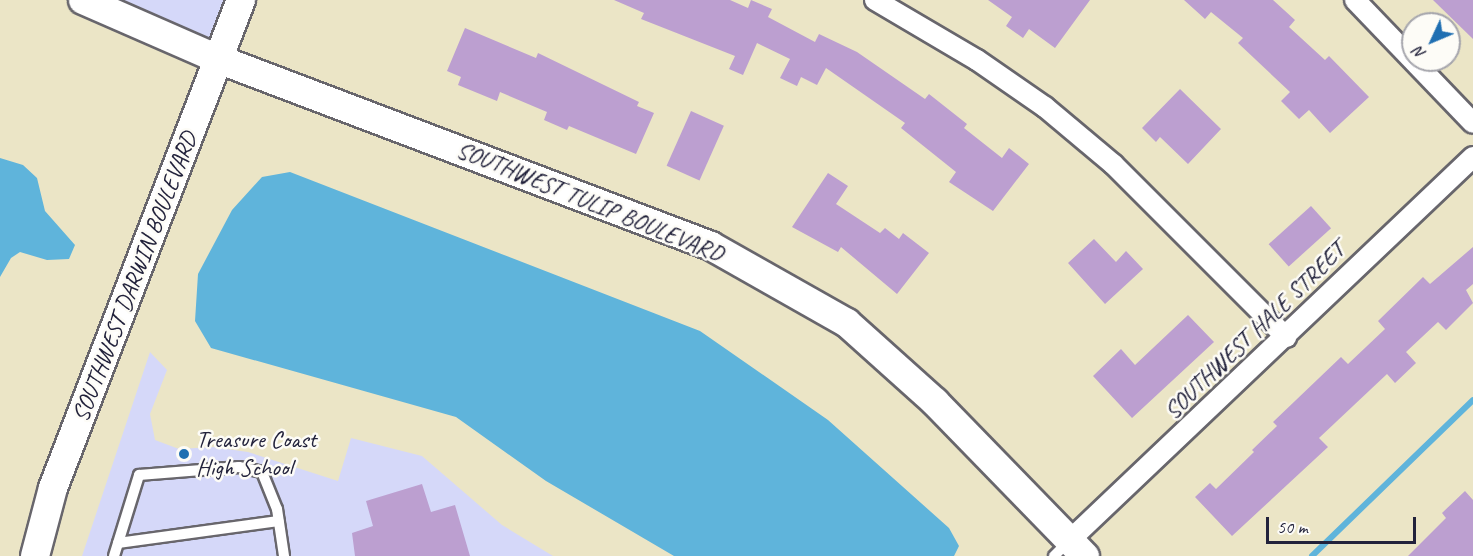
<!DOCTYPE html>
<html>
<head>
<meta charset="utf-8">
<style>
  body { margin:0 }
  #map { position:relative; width:1473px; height:556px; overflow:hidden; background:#ebe5c6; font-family:Caveat,sans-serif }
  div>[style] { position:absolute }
  .built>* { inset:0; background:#d5d8f9 }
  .water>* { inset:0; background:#5fb4db }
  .stream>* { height:6px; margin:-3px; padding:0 3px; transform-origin:3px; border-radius:3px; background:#5fb4db }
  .building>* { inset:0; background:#bc9fd0; transform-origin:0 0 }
  .roads { filter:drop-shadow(2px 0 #68666c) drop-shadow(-2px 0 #68666c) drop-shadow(0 2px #68666c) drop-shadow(0 -2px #68666c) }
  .lane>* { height:10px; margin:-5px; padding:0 5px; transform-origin:5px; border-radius:5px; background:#fff }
  .street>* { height:20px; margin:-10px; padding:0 10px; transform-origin:10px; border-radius:10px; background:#fff }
  .secondary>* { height:28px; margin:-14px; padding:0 14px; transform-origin:14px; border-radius:14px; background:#fff }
  .dots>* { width:16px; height:16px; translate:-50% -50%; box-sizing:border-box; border:3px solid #fdfcf7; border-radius:50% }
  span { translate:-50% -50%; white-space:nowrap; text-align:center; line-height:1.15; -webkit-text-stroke:5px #fdfcf7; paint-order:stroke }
  .street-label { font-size:24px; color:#22223b }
  .poi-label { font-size:24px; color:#22223b }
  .left { translate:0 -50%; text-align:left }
  .north { position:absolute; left:1401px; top:12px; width:60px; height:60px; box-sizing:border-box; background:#fdfcf7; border:2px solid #a5a5ac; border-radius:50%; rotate:226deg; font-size:16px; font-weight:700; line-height:24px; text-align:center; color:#22223b }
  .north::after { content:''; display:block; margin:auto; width:21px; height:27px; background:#1f6fb2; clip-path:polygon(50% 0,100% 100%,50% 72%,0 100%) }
  .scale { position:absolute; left:1266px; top:517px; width:150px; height:27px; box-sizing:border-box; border:3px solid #22223b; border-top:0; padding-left:8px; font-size:18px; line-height:21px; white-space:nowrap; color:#22223b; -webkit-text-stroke:4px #fdfcf7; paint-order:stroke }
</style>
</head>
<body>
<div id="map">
  <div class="built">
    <div style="clip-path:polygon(111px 0,230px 0,213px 44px)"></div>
    <div style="clip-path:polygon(150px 352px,167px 370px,150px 414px,155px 440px,179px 449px,213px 447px,248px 452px,338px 481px,351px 438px,422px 456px,502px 525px,553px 556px,82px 556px)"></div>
  </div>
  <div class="water">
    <div style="clip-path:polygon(0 158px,23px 165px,37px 178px,45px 211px,75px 245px,69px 259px,47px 260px,20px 252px,11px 258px,0 277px)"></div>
    <div style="clip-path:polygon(290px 172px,700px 331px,828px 420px,949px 528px,959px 546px,954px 556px,674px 556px,546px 481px,456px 417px,211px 348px,195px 321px,198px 274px,232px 210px,262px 177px)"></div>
  </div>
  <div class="stream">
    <div style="left:1312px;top:556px;width:224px;rotate:-44.1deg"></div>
  </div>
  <div class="building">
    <div style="clip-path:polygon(614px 0,730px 0,748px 8px,751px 0,772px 9px,768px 17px,815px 42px,819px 34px,857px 52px,925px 99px,929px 94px,967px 124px,964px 128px,1002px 158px,1009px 148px,1029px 164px,993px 211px,949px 182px,956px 172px,901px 128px,905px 123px,826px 68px,817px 85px,801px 77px,797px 86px,780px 78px,790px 59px,757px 43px,743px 75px,729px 69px,735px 56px,641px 19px,644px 13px)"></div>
    <div style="clip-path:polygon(988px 0,1090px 0,1055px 48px,1029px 29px,1023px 38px,1006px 26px,1012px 17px)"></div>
    <div style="clip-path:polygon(1184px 0,1273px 0,1295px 20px,1289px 27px,1325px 60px,1329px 56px,1369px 97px,1330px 133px,1309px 110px,1299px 119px,1281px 101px,1290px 92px,1238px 43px,1243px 38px,1211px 12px,1205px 19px)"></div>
    <div style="clip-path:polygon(1433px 0,1473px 0,1473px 39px)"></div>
    <div style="clip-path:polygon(465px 28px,536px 58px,538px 53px,639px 102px,637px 106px,654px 113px,636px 154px,569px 126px,567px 130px,544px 120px,547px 112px,500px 92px,497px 101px,458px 85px,461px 77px,447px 71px)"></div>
    <div style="clip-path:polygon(1180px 89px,1221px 129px,1188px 164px,1160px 137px,1156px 142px,1142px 128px)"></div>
    <div style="left:691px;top:111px;width:36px;height:60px;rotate:24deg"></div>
    <div style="clip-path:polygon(828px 173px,848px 186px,836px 204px,880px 233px,885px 228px,899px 239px,903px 233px,929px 253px,897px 294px,841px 247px,838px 252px,792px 227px)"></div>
    <div style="left:1311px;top:206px;width:30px;height:57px;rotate:48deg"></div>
    <div style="clip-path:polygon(1094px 239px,1116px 262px,1126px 251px,1143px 269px,1105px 304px,1068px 263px)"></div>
    <div style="clip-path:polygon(1473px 247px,1473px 284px,1466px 290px,1473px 303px,1446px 330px,1438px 322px,1406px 352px,1416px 363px,1395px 383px,1387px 374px,1319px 438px,1328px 447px,1232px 536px,1195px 497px,1210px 483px,1216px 489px,1254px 452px,1252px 450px,1277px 426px,1273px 422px,1341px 357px,1348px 364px,1385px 329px,1378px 321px,1423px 277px,1430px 284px)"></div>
    <div style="clip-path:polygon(1188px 315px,1214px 342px,1132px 418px,1093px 376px,1121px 349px,1135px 365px)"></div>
    <div style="clip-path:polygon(422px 484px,431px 512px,455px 505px,470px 556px,355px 556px,352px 533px,373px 526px,366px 501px)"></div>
    <div style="clip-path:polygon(1465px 491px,1473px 500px,1473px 556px,1408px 556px,1446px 518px,1442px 513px)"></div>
  </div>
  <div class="roads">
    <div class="lane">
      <div style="left:118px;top:543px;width:162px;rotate:-7.8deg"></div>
      <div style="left:114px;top:556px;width:85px;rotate:-72.8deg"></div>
      <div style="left:139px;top:475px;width:100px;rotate:-4.6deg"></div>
      <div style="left:239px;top:467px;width:24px;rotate:12deg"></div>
      <div style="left:262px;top:472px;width:40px;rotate:68deg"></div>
      <div style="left:277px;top:509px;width:48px;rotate:81.5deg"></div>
      <div style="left:1054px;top:556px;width:23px;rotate:-45deg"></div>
    </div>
    <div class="street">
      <div style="left:875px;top:0;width:118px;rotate:30.5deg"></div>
      <div style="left:977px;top:60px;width:83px;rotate:34.7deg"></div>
      <div style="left:1045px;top:107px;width:89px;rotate:40deg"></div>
      <div style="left:1113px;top:164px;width:245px;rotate:45deg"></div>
      <div style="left:1355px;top:0;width:170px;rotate:46.2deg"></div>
      <div style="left:1070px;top:540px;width:556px;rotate:-43.54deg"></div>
    </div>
    <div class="secondary">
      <div style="left:83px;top:0;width:147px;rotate:23.6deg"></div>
      <div style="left:218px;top:59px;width:527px;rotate:20.77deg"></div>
      <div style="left:711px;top:246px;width:156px;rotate:29.5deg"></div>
      <div style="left:847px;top:323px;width:118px;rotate:41.9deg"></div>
      <div style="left:935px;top:402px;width:215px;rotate:45.8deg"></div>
      <div style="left:35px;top:556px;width:70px;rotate:-75.2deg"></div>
      <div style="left:53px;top:488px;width:523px;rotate:-68.93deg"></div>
    </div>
  </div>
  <div class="dots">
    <div style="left:184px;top:454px;background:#1f6fb2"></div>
  </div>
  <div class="street-label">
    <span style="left:590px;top:202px;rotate:22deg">SOUTHWEST TULIP BOULEVARD</span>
    <span style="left:135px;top:277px;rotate:-69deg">SOUTHWEST DARWIN BOULEVARD</span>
    <span style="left:1255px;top:331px;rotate:-44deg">SOUTHWEST HALE STREET</span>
  </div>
  <div class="poi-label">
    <span class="left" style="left:196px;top:454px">Treasure Coast<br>High School</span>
  </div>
  <div class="north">N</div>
  <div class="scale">50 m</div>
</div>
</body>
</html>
